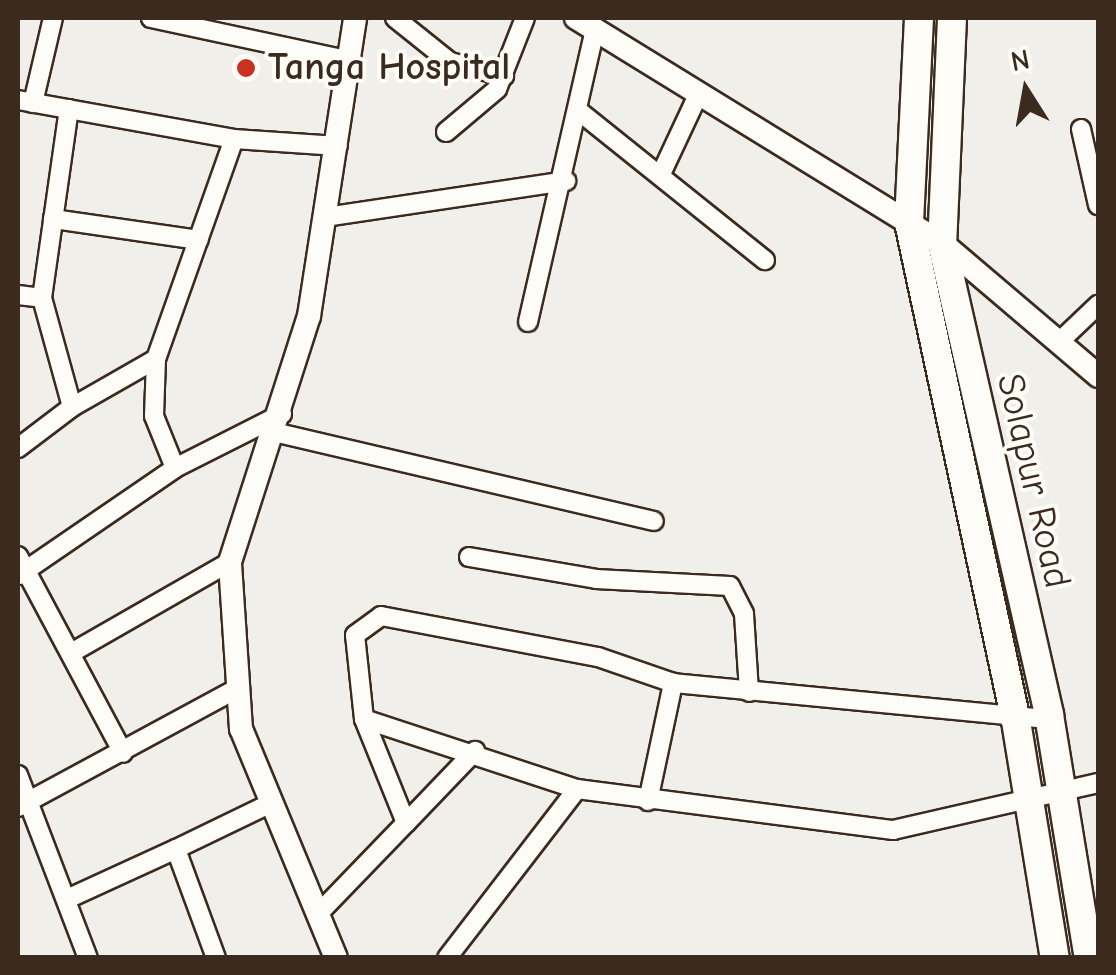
<!DOCTYPE html>
<html>
<head>
<meta charset="utf-8">
<style>
  body { margin:0 }
  #map { position:relative; width:1116px; height:975px; overflow:hidden; background:#f1efea; font-family:"Comic Neue",sans-serif }
  div>[style] { position:absolute }
  .roads { filter:drop-shadow(2px 0 #3b2a1e) drop-shadow(-2px 0 #3b2a1e) drop-shadow(0 2px #3b2a1e) drop-shadow(0 -2px #3b2a1e) }
  .street>* { height:18px; margin:-9px; padding:0 9px; transform-origin:9px; border-radius:9px; background:#fdfcf7 }
  .secondary>* { height:22px; margin:-11px; padding:0 11px; transform-origin:11px; border-radius:11px; background:#fdfcf7 }
  .primary>* { height:28px; margin:-14px; padding:0 14px; transform-origin:14px; border-radius:14px; background:#fdfcf7 }
  .dots>* { width:28px; height:28px; translate:-50% -50%; box-sizing:border-box; border:5px solid #fdfcf7; border-radius:50% }
  span { translate:-50% -50%; white-space:nowrap; text-align:center; line-height:1.15; -webkit-text-stroke:8px #fdfcf7; paint-order:stroke }
  .poi-label { font-size:38px; color:#3b2a1e; font-weight:700 }
  .left { translate:0 -50%; text-align:left }
  .street-label { font-size:38px; color:#3b2a1e }
  .frame { position:absolute; inset:0; border:20px solid #3b2a1e; pointer-events:none }
  .north { position:absolute; left:976px; top:40px; width:100px; height:100px; -webkit-text-stroke:8px #fdfcf7; paint-order:stroke; rotate:349deg; font-size:28px; font-weight:700; line-height:40px; text-align:center; color:#3b2a1e }
  .north::after { content:''; display:block; margin:auto; width:35px; height:45px; background:#3b2a1e; clip-path:polygon(50% 0,100% 100%,50% 72%,0 100%) }
</style>
</head>
<body>
<div id="map">
  <div class="roads">
    <div class="street">
      <div style="left:151px;top:18px;width:205px;rotate:12.1deg"></div>
      <div style="left:395px;top:18px;width:70px;rotate:38.7deg"></div>
      <div style="left:450px;top:62px;width:56px;rotate:14.5deg"></div>
      <div style="left:18px;top:100px;width:219px;rotate:10.2deg"></div>
      <div style="left:234px;top:139px;width:104px;rotate:3.9deg"></div>
      <div style="left:33px;top:103px;width:87px;rotate:-76.8deg"></div>
      <div style="left:580px;top:112px;width:237px;rotate:38.7deg"></div>
      <div style="left:1081px;top:129px;width:78px;rotate:77.4deg"></div>
      <div style="left:446px;top:132px;width:67px;rotate:-40.1deg"></div>
      <div style="left:497px;top:89px;width:76px;rotate:-68.5deg"></div>
      <div style="left:661px;top:174px;width:89px;rotate:-64.9deg"></div>
      <div style="left:325px;top:217px;width:244px;rotate:-8.5deg"></div>
      <div style="left:53px;top:219px;width:147px;rotate:8.2deg"></div>
      <div style="left:18px;top:295px;width:24px;rotate:7deg"></div>
      <div style="left:42px;top:298px;width:113px;rotate:74.6deg"></div>
      <div style="left:72px;top:407px;width:68px;rotate:142.8deg"></div>
      <div style="left:42px;top:298px;width:191px;rotate:-81.9deg"></div>
      <div style="left:528px;top:322px;width:301px;rotate:-77.1deg"></div>
      <div style="left:1059px;top:342px;width:54px;rotate:-43.5deg"></div>
      <div style="left:156px;top:359px;width:57px;rotate:92deg"></div>
      <div style="left:154px;top:416px;width:56px;rotate:68deg"></div>
      <div style="left:175px;top:468px;width:120px;rotate:-26.8deg"></div>
      <div style="left:72px;top:407px;width:97px;rotate:-29.7deg"></div>
      <div style="left:156px;top:359px;width:233px;rotate:-70.5deg"></div>
      <div style="left:274px;top:432px;width:390px;rotate:13.2deg"></div>
      <div style="left:18px;top:556px;width:223px;rotate:61.9deg"></div>
      <div style="left:469px;top:557px;width:129px;rotate:9.8deg"></div>
      <div style="left:596px;top:579px;width:134px;rotate:3deg"></div>
      <div style="left:730px;top:586px;width:31px;rotate:63deg"></div>
      <div style="left:744px;top:614px;width:78px;rotate:86.3deg"></div>
      <div style="left:19px;top:575px;width:189px;rotate:-34.4deg"></div>
      <div style="left:71px;top:653px;width:183px;rotate:-29.8deg"></div>
      <div style="left:364px;top:719px;width:224px;rotate:18.2deg"></div>
      <div style="left:577px;top:789px;width:319px;rotate:7.4deg"></div>
      <div style="left:893px;top:830px;width:210px;rotate:-12.9deg"></div>
      <div style="left:18px;top:775px;width:196px;rotate:69.1deg"></div>
      <div style="left:648px;top:801px;width:121px;rotate:-78deg"></div>
      <div style="left:18px;top:807px;width:246px;rotate:-28.4deg"></div>
      <div style="left:406px;top:823px;width:100px;rotate:-46.2deg"></div>
      <div style="left:67px;top:899px;width:120px;rotate:-24.6deg"></div>
      <div style="left:319px;top:913px;width:125px;rotate:-46deg"></div>
      <div style="left:406px;top:823px;width:112px;rotate:-112deg"></div>
      <div style="left:364px;top:719px;width:84px;rotate:-96.1deg"></div>
      <div style="left:355px;top:635px;width:32px;rotate:-36deg"></div>
      <div style="left:381px;top:616px;width:221px;rotate:10.7deg"></div>
      <div style="left:598px;top:657px;width:79px;rotate:19.1deg"></div>
      <div style="left:673px;top:683px;width:378px;rotate:5.5deg"></div>
      <div style="left:216px;top:958px;width:116px;rotate:-110.2deg"></div>
      <div style="left:176px;top:849px;width:106px;rotate:-25.8deg"></div>
      <div style="left:447px;top:958px;width:213px;rotate:-52.4deg"></div>
    </div>
    <div class="secondary">
      <div style="left:576px;top:18px;width:430px;rotate:31.6deg"></div>
      <div style="left:942px;top:243px;width:205px;rotate:40.4deg"></div>
      <div style="left:336px;top:958px;width:248px;rotate:-112.5deg"></div>
      <div style="left:241px;top:729px;width:167px;rotate:-93.8deg"></div>
      <div style="left:230px;top:562px;width:258px;rotate:-72.2deg"></div>
      <div style="left:309px;top:316px;width:302px;rotate:-81.2deg"></div>
    </div>
    <div class="primary">
      <div style="left:919px;top:18px;width:204px;rotate:92.8deg"></div>
      <div style="left:909px;top:222px;width:510px;rotate:77.9deg"></div>
      <div style="left:1016px;top:721px;width:240px;rotate:80.7deg"></div>
      <div style="left:952px;top:18px;width:225px;rotate:92.5deg"></div>
      <div style="left:942px;top:243px;width:484px;rotate:77.2deg"></div>
      <div style="left:1049px;top:715px;width:246px;rotate:80.7deg"></div>
    </div>
  </div>
  <div class="dots">
    <div style="left:246px;top:68px;background:#c8321e"></div>
  </div>
  <div class="poi-label">
    <span class="left" style="left:268px;top:68px">Tanga Hospital</span>
  </div>
  <div class="street-label">
    <span style="left:1033px;top:481px;rotate:77deg">Solapur Road</span>
  </div>
  <div class="frame"></div>
  <div class="north">N</div>
</div>
</body>
</html>
